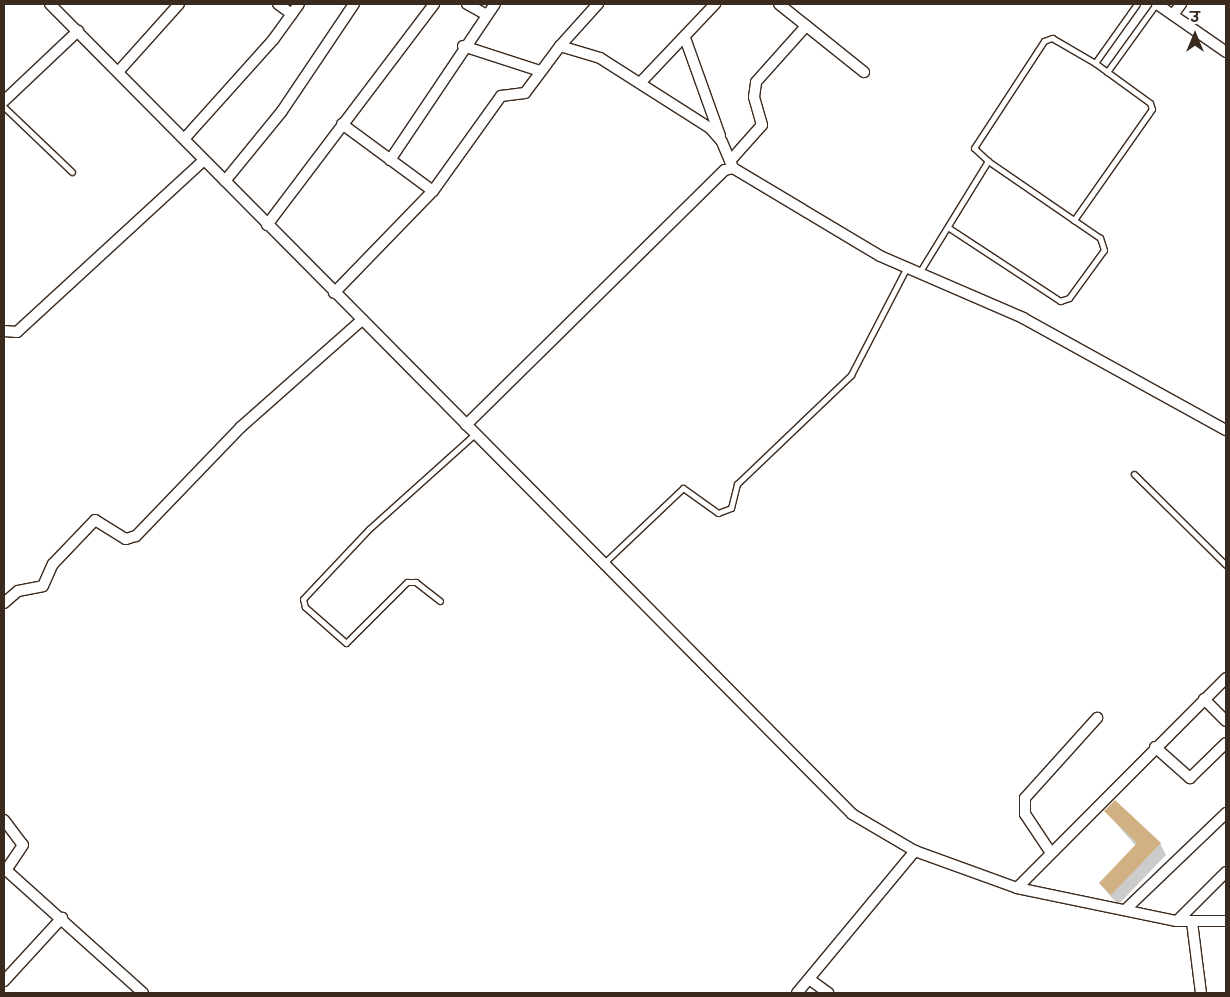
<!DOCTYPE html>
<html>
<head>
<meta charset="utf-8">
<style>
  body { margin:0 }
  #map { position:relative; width:1230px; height:997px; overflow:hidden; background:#fff; font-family:"Gochi Hand","Playpen Sans Deva",sans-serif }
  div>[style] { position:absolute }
  .shadow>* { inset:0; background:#0003 }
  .building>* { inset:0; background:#d1b084 }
  .roads { filter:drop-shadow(1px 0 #3b2a1e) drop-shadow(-1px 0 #3b2a1e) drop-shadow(0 1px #3b2a1e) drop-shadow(0 -1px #3b2a1e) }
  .service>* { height:5px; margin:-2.5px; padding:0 2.5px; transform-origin:2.5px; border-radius:2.5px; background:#fff }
  .minor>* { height:10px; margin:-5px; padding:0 5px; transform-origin:5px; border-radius:5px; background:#fff }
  span { translate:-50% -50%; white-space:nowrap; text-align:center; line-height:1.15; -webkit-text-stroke:4px #fff; paint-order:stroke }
  .frame { position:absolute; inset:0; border:5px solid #3b2a1e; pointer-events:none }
  .north { position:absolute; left:1170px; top:10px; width:50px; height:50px; -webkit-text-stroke:4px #fff; paint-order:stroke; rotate:0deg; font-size:14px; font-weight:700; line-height:20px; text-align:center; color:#3b2a1e }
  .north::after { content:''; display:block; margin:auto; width:18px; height:22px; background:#3b2a1e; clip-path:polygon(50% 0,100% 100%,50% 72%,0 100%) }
</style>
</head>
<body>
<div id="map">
  <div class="shadow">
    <div style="clip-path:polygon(1105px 811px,1160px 843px,1166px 855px,1118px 905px,1100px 884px,1136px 846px)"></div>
  </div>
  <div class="building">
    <div style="clip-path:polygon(1115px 800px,1161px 843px,1111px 895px,1099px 883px,1137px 843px,1104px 811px)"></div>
  </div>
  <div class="roads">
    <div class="service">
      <div style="left:1095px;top:63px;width:72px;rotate:-54.6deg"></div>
      <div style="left:1107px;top:72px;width:84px;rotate:-54.2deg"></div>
      <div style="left:4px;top:107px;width:94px;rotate:43.7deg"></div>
      <div style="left:949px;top:228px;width:133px;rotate:33.3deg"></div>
      <div style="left:1060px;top:301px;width:9px;rotate:-18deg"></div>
      <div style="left:1069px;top:298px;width:59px;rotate:-53.9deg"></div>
      <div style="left:1104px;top:250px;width:13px;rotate:-108deg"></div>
      <div style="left:1100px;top:238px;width:136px;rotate:-145.5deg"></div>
      <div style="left:988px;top:161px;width:19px;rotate:-137deg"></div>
      <div style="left:974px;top:148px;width:128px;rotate:-56.8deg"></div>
      <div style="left:1044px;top:41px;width:9px;rotate:-21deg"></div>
      <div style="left:1052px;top:38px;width:50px;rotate:30.2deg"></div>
      <div style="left:1095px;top:63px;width:68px;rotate:36deg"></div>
      <div style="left:1150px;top:103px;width:6px;rotate:72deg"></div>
      <div style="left:1152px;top:109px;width:136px;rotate:125.1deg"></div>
      <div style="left:919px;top:273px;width:132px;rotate:-58.4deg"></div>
      <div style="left:1134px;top:474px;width:129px;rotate:44.7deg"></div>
      <div style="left:604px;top:563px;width:109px;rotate:-43.5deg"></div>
      <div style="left:683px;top:488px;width:43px;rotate:35.5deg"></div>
      <div style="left:718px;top:513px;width:14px;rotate:-21deg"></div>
      <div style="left:731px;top:508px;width:25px;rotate:-76deg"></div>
      <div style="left:737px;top:484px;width:158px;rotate:-43.7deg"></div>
      <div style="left:851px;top:375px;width:122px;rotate:-62.6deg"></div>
      <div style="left:440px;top:601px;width:31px;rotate:-142deg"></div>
      <div style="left:416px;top:582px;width:9px;rotate:180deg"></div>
      <div style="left:407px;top:582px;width:86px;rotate:135deg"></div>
      <div style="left:346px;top:643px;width:55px;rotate:-138.7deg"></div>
      <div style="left:305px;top:607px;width:8px;rotate:-104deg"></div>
      <div style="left:303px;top:599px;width:96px;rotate:-46.7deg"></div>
      <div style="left:369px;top:529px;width:142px;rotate:-41.9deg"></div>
    </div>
    <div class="minor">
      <div style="left:50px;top:4px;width:1140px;rotate:45.28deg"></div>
      <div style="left:852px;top:814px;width:73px;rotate:30.4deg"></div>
      <div style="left:915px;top:851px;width:109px;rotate:19.9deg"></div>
      <div style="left:1017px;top:888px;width:163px;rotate:11.7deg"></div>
      <div style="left:1177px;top:921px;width:49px"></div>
      <div style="left:278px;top:4px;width:17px;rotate:36deg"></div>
      <div style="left:467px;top:4px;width:21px;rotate:29deg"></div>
      <div style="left:779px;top:4px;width:109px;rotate:38.7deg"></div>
      <div style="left:1157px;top:4px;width:84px;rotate:34.8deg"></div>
      <div style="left:1173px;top:15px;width:14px;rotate:-54deg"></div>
      <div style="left:685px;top:38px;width:104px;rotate:70.3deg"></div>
      <div style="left:463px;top:46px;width:81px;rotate:18deg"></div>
      <div style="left:560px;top:46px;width:57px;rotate:-47.9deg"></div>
      <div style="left:118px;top:72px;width:91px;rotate:-48.1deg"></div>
      <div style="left:641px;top:82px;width:108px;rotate:-46.5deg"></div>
      <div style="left:4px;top:101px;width:102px;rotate:-43.4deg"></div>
      <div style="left:342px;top:124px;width:113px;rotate:36.4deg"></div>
      <div style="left:185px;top:138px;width:132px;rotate:-48.1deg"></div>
      <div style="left:273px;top:40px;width:44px;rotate:-54.2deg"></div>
      <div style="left:390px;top:160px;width:188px;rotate:-56.1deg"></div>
      <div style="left:730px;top:161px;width:48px;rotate:-48.4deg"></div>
      <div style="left:762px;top:125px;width:29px;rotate:-106deg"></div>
      <div style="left:754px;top:97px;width:15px;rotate:-82deg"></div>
      <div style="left:756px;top:82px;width:75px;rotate:-48.2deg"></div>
      <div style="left:225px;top:181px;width:90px;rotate:-50.8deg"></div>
      <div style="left:282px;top:111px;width:129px;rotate:-56.1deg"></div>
      <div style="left:267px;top:225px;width:277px;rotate:-52.9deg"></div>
      <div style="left:334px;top:293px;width:142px;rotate:-45.9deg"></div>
      <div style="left:433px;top:191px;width:117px;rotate:-54.4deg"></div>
      <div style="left:501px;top:96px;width:24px;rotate:-7deg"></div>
      <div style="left:525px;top:93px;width:59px;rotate:-53.3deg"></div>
      <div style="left:560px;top:46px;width:42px;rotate:16.7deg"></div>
      <div style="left:600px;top:58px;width:130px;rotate:32.5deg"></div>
      <div style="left:710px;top:128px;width:18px;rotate:49deg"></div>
      <div style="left:722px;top:142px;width:28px;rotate:67deg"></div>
      <div style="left:4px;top:331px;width:13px;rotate:4deg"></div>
      <div style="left:17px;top:332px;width:254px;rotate:-42.6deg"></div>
      <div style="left:466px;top:425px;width:363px;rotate:-44.6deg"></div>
      <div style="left:725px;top:170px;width:8px;rotate:-14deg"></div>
      <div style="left:733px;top:168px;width:171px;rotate:30.9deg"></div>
      <div style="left:880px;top:256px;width:156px;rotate:23.4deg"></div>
      <div style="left:1023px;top:318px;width:232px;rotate:28.9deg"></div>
      <div style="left:4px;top:603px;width:18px;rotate:-41deg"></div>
      <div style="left:18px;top:591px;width:25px;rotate:-11deg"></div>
      <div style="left:43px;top:586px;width:24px;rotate:-66deg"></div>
      <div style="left:53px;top:564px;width:61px;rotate:-46.3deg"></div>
      <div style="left:95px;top:520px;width:36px;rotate:32deg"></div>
      <div style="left:126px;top:539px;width:10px;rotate:-17deg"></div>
      <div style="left:136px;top:536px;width:151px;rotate:-46.1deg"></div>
      <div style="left:241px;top:427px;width:162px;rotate:-41.5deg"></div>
      <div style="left:1204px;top:699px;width:31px;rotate:45deg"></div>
      <div style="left:1155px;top:747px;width:47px;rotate:41.5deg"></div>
      <div style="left:1190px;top:778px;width:50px;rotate:-44.2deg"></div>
      <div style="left:4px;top:820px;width:31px;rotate:53deg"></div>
      <div style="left:23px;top:845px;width:30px;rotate:124deg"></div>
      <div style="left:6px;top:870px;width:184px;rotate:41.9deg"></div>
      <div style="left:1051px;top:853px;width:47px;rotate:-123.7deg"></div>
      <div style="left:1025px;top:814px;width:16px;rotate:-90deg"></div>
      <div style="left:1025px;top:798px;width:108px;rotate:-48deg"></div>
      <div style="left:1017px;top:888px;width:296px;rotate:-45.1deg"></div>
      <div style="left:1125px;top:910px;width:140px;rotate:-43.8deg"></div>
      <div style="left:1177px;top:921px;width:69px;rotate:-45deg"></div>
      <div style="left:1192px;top:922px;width:72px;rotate:82.8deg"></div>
      <div style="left:809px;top:979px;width:24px;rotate:36deg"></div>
      <div style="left:4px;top:981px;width:86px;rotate:-47.4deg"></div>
      <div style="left:797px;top:993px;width:185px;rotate:-50.3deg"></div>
    </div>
  </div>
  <div class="frame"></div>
  <div class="north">उ</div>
</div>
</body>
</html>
